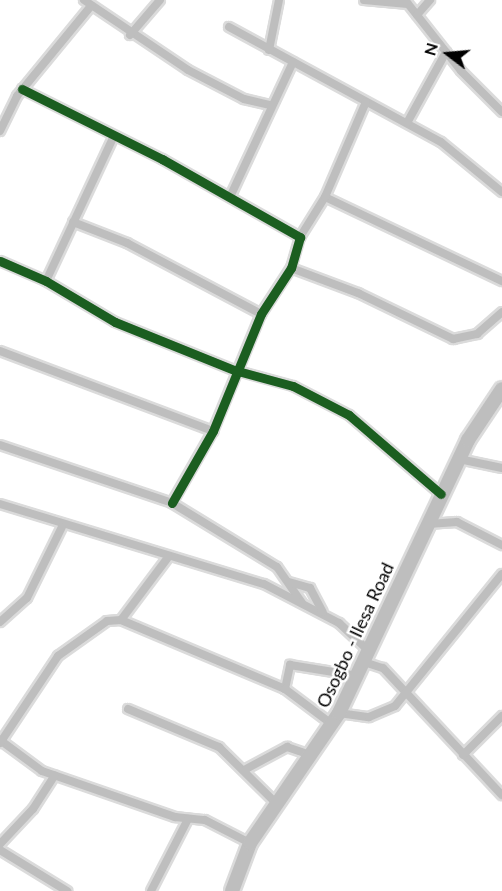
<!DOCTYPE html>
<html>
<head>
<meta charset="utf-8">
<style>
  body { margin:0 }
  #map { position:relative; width:502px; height:891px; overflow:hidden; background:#fff; font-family:Lato,sans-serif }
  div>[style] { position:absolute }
  .roads { filter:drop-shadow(2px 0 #dbdbdb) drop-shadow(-2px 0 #dbdbdb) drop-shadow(0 2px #dbdbdb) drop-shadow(0 -2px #dbdbdb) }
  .street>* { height:8px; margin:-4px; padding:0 4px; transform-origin:4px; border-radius:4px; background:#bebebe }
  .primary>* { height:14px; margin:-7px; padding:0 7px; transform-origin:7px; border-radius:7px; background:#bebebe }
  .cycleway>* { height:9px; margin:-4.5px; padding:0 4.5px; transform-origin:4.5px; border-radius:4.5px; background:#1b5e20 }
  span { translate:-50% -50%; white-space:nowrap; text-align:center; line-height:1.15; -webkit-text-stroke:5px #fff; paint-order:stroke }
  .street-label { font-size:18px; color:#000 }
  .north { position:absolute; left:418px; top:24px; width:60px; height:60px; -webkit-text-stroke:4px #fff; paint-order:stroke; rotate:286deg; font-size:16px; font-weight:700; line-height:24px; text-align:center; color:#000 }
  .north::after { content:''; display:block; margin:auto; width:21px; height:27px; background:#000; clip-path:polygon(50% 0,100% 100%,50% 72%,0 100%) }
</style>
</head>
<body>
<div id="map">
  <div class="roads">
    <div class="street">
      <div style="left:84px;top:0;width:125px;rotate:33.9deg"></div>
      <div style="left:188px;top:70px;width:63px;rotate:27.4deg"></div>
      <div style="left:244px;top:99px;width:28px;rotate:13deg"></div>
      <div style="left:364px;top:0;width:44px;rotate:5.2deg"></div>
      <div style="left:405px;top:0;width:90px;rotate:51.7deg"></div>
      <div style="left:461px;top:71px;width:58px;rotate:45deg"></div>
      <div style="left:417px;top:15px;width:20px;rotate:-49deg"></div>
      <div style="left:229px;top:27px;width:241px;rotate:28.5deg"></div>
      <div style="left:441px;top:142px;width:79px;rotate:39.3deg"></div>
      <div style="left:130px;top:35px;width:46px;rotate:-49.4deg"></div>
      <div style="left:269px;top:50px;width:51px;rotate:-78.7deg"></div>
      <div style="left:22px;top:89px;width:157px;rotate:26.6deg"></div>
      <div style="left:162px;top:159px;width:159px;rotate:29.5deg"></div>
      <div style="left:300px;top:237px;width:32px;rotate:106deg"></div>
      <div style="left:291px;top:268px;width:55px;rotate:123.1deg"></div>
      <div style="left:261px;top:314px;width:126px;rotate:112.3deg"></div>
      <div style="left:213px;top:431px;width:83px;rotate:119.7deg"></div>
      <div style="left:407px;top:123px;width:81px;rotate:-61.2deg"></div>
      <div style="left:0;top:131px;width:39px;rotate:-64deg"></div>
      <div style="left:17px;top:96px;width:117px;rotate:-50.6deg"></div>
      <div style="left:230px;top:197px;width:149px;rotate:-65deg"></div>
      <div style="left:325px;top:197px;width:196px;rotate:25.4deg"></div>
      <div style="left:73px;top:222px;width:58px;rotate:21.3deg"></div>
      <div style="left:127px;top:243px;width:152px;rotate:27.9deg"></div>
      <div style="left:300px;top:237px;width:47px;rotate:-58deg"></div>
      <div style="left:325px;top:197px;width:103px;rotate:-66.7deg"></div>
      <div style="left:0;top:261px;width:50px;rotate:23.5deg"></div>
      <div style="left:46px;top:281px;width:80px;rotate:30.7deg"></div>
      <div style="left:115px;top:322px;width:128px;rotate:22deg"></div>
      <div style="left:234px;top:370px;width:61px;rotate:15.2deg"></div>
      <div style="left:293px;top:386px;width:63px;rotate:27.4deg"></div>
      <div style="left:349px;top:415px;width:121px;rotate:40.7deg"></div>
      <div style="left:291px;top:268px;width:72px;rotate:20.5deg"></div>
      <div style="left:358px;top:293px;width:106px;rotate:25.8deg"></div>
      <div style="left:453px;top:339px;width:25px;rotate:-12deg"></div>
      <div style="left:477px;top:334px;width:33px;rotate:-41deg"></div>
      <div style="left:46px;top:281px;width:160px;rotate:-64.9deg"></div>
      <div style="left:0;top:351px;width:228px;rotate:20.6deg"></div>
      <div style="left:0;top:445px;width:182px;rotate:18.6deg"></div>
      <div style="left:172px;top:503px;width:123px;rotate:31.4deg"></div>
      <div style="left:277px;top:567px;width:44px;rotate:55.2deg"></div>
      <div style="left:459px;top:459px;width:44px;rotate:11.8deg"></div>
      <div style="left:0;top:504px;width:276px;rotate:16.9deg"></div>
      <div style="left:264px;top:584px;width:85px;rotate:27.5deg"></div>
      <div style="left:339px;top:623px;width:41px;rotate:43deg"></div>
      <div style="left:428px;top:524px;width:29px;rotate:-4deg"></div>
      <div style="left:457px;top:522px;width:51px;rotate:27.1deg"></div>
      <div style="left:289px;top:582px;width:22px;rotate:16deg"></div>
      <div style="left:310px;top:588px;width:27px;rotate:62deg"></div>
      <div style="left:121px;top:620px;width:80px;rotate:-53.1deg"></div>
      <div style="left:0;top:622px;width:36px;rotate:-42deg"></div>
      <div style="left:27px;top:598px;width:79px;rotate:-63.8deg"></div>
      <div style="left:364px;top:662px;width:20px;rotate:18deg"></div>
      <div style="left:383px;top:668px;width:174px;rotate:46.9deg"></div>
      <div style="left:285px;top:689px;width:25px;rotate:-78deg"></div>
      <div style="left:290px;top:665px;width:69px;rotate:9.2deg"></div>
      <div style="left:128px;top:709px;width:99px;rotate:22.7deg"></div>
      <div style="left:219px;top:747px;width:81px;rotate:44.5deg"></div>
      <div style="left:339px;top:713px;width:30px;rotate:8deg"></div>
      <div style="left:369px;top:717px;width:28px;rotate:-23deg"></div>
      <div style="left:395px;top:706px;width:170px;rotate:-51deg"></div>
      <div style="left:0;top:740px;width:52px;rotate:36.4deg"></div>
      <div style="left:42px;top:771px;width:141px;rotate:19.1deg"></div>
      <div style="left:175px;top:817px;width:30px;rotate:6deg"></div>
      <div style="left:205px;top:820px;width:51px;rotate:27.1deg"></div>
      <div style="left:0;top:743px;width:105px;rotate:-56.3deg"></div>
      <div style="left:58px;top:656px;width:60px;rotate:-35.5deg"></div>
      <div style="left:107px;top:621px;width:14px;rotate:-4deg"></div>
      <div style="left:121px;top:620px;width:178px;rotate:22.8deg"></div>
      <div style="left:285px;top:689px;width:60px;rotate:36.9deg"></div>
      <div style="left:463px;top:755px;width:55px;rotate:-45deg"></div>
      <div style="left:246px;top:769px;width:47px;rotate:-28.2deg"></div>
      <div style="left:287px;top:747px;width:24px;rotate:19deg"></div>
      <div style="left:0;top:844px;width:48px;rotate:-46.7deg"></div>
      <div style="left:33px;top:809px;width:40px;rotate:-57.1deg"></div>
      <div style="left:0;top:850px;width:79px;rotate:31.5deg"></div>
      <div style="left:151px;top:891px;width:81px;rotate:-62.8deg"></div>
    </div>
    <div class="primary">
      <div style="left:232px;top:891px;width:51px;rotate:-69.4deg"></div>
      <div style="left:250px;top:843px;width:158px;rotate:-55.6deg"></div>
      <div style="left:339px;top:713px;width:302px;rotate:-64.7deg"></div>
      <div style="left:468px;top:440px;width:61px;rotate:-56.3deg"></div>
    </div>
  </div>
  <div class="cycleway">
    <div style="left:22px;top:89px;width:157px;rotate:26.6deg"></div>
    <div style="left:162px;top:159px;width:159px;rotate:29.5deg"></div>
    <div style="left:300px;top:237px;width:32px;rotate:106deg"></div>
    <div style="left:291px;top:268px;width:55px;rotate:123.1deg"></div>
    <div style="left:261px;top:314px;width:126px;rotate:112.3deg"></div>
    <div style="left:213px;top:431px;width:83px;rotate:119.7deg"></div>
    <div style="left:0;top:261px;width:50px;rotate:23.5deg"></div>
    <div style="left:46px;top:281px;width:80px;rotate:30.7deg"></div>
    <div style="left:115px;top:322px;width:128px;rotate:22deg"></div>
    <div style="left:234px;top:370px;width:61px;rotate:15.2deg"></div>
    <div style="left:293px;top:386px;width:63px;rotate:27.4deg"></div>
    <div style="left:349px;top:415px;width:121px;rotate:40.7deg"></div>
  </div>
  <div class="street-label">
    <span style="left:355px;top:635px;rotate:-65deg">Osogbo - Ilesa Road</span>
  </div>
  <div class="north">N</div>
</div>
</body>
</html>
